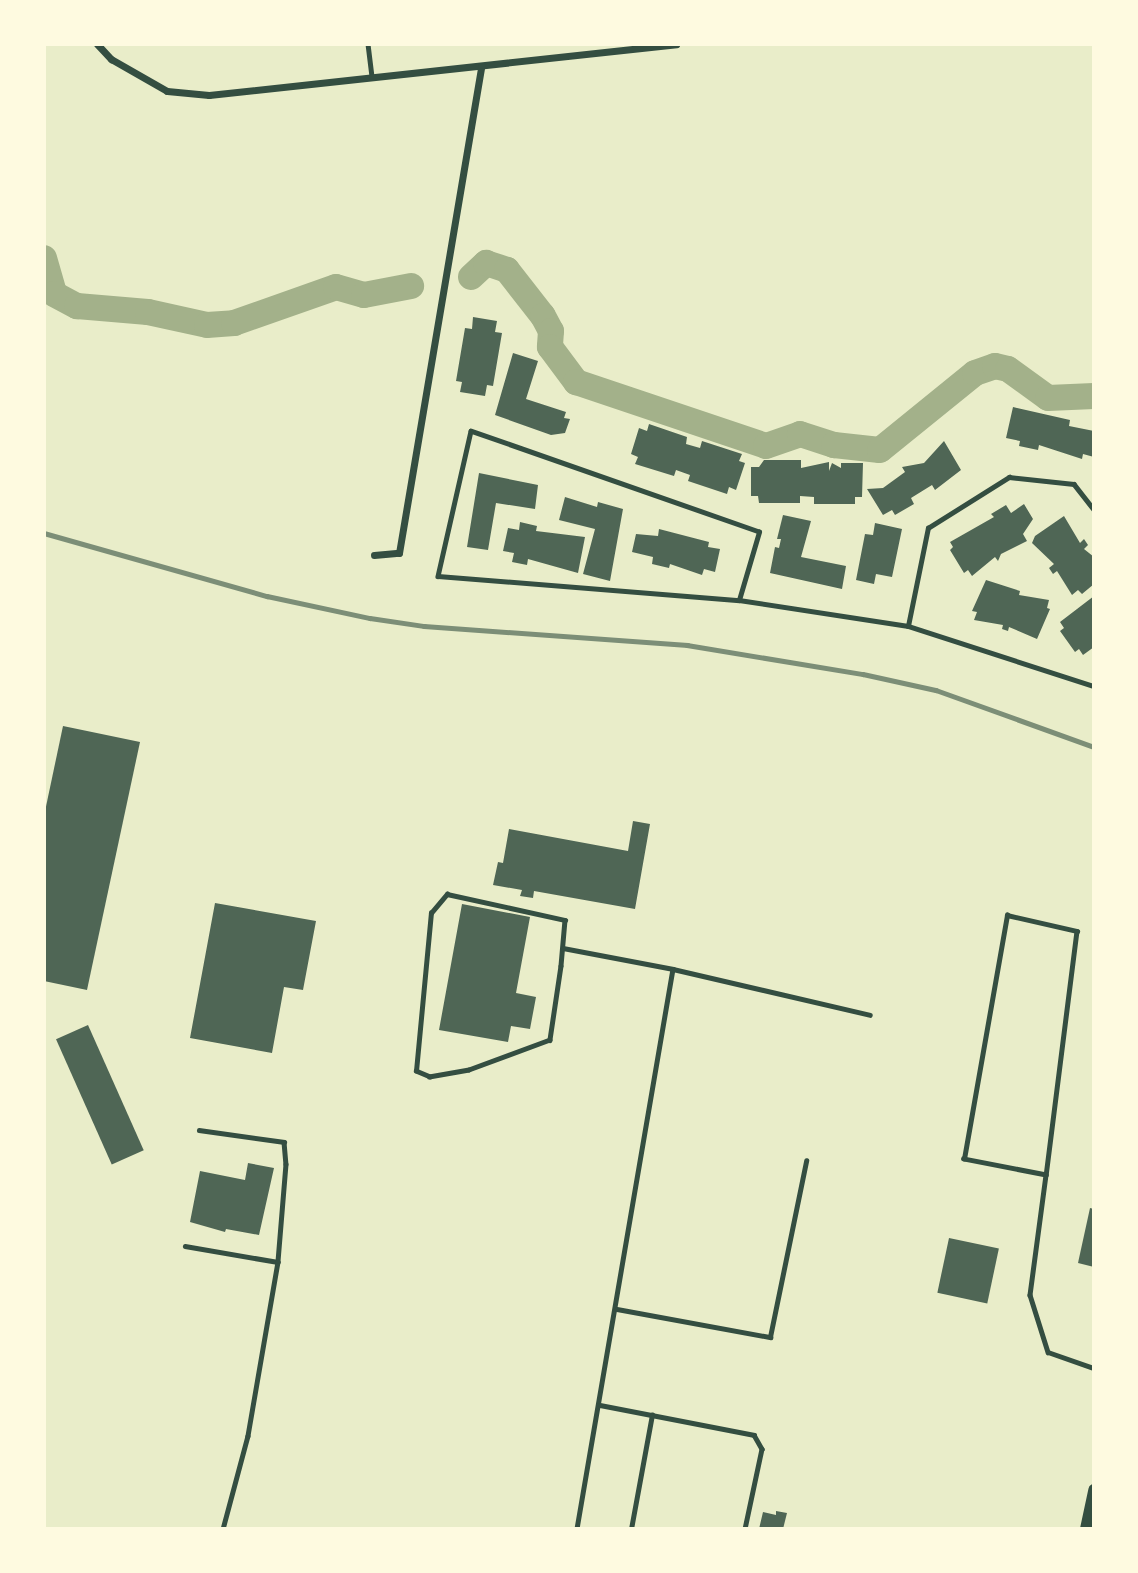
<!DOCTYPE html>
<html>
<head>
<meta charset="utf-8">
<style>
  body { margin:0 }
  #map { position:relative; width:1138px; height:1573px; overflow:hidden; background:#e9edc9; font-family:"Nunito Sans",sans-serif }
  div>[style] { position:absolute }
  .river>* { height:26px; margin:-13px; padding:0 13px; transform-origin:13px; border-radius:13px; background:#a3b18a }
  .building>* { inset:0; background:#4f6655; transform-origin:0 0 }
  .service>* { height:4.5px; margin:-2.25px; padding:0 2.25px; transform-origin:2.25px; border-radius:2.25px; background:#344e41 }
  .minor>* { height:7px; margin:-3.5px; padding:0 3.5px; transform-origin:3.5px; border-radius:3.5px; background:#344e41 }
  .secondary>* { height:12px; margin:-6px; padding:0 6px; transform-origin:6px; border-radius:6px; background:#344e41 }
  .rail>* { height:4.5px; margin:-2.25px; padding:0 2.25px; transform-origin:2.25px; border-radius:2.25px; background:#7c8e77 }
  span { translate:-50% -50%; white-space:nowrap; text-align:center; line-height:1.15; -webkit-text-stroke:7px #fefae0; paint-order:stroke }
  .frame { position:absolute; inset:0; border:46px solid #fefae0; pointer-events:none }
</style>
</head>
<body>
<div id="map">
  <div class="river">
    <div style="left:44px;top:258px;width:37px;rotate:74deg"></div>
    <div style="left:54px;top:294px;width:26px;rotate:28deg"></div>
    <div style="left:77px;top:306px;width:71px;rotate:4.8deg"></div>
    <div style="left:148px;top:312px;width:60px;rotate:12.4deg"></div>
    <div style="left:207px;top:325px;width:27px;rotate:-4deg"></div>
    <div style="left:234px;top:323px;width:108px;rotate:-19.4deg"></div>
    <div style="left:336px;top:287px;width:29px;rotate:16deg"></div>
    <div style="left:364px;top:295px;width:48px;rotate:-10.8deg"></div>
    <div style="left:471px;top:277px;width:21px;rotate:-43deg"></div>
    <div style="left:486px;top:263px;width:22px;rotate:18deg"></div>
    <div style="left:507px;top:270px;width:58px;rotate:52deg"></div>
    <div style="left:543px;top:316px;width:17px;rotate:62deg"></div>
    <div style="left:551px;top:331px;width:16px;rotate:94deg"></div>
    <div style="left:550px;top:347px;width:44px;rotate:53.4deg"></div>
    <div style="left:576px;top:382px;width:200px;rotate:18.6deg"></div>
    <div style="left:766px;top:446px;width:36px;rotate:-19deg"></div>
    <div style="left:800px;top:434px;width:36px;rotate:18deg"></div>
    <div style="left:834px;top:445px;width:46px;rotate:6.2deg"></div>
    <div style="left:880px;top:450px;width:122px;rotate:-39deg"></div>
    <div style="left:975px;top:373px;width:21px;rotate:-19deg"></div>
    <div style="left:995px;top:366px;width:13px;rotate:13deg"></div>
    <div style="left:1008px;top:369px;width:49px;rotate:35.9deg"></div>
    <div style="left:1048px;top:398px;width:46px;rotate:-2.5deg"></div>
  </div>
  <div class="building">
    <div style="clip-path:polygon(473px 317px,497px 321px,495px 332px,502px 333px,493px 386px,487px 385px,485px 396px,460px 392px,462px 382px,456px 381px,465px 328px,472px 329px)"></div>
    <div style="clip-path:polygon(513px 353px,538px 361px,526px 399px,566px 412px,564px 418px,570px 419px,565px 433px,551px 435px,495px 415px)"></div>
    <div style="clip-path:polygon(1013px 407px,1070px 420px,1069px 426px,1094px 431px,1094px 457px,1083px 454px,1082px 459px,1039px 445px,1038px 450px,1019px 446px,1020px 441px,1006px 438px)"></div>
    <div style="clip-path:polygon(649px 424px,687px 437px,686px 444px,700px 448px,702px 441px,742px 454px,739px 461px,745px 463px,736px 490px,729px 487px,727px 494px,688px 481px,690px 475px,676px 470px,674px 476px,635px 464px,638px 457px,631px 454px,639px 428px,647px 431px)"></div>
    <div style="clip-path:polygon(944px 441px,961px 470px,935px 490px,932px 485px,911px 498px,914px 504px,895px 515px,892px 510px,883px 515px,867px 489px,883px 488px,905px 472px,902px 467px,924px 463px)"></div>
    <div style="clip-path:polygon(764px 460px,801px 460px,801px 468px,829px 462px,829px 471px,832px 463px,841px 468px,841px 463px,863px 463px,862px 497px,855px 497px,855px 504px,814px 504px,814px 497px,800px 496px,800px 503px,759px 503px,758px 496px,751px 496px,751px 467px,759px 467px)"></div>
    <div style="clip-path:polygon(479px 473px,538px 485px,535px 509px,496px 503px,488px 550px,467px 547px)"></div>
    <div style="clip-path:polygon(565px 497px,597px 507px,598px 502px,623px 509px,610px 581px,583px 574px,595px 529px,559px 520px)"></div>
    <div style="clip-path:polygon(1024px 504px,1033px 519px,1023px 534px,1027px 541px,1001px 554px,998px 561px,995px 557px,972px 576px,968px 570px,964px 573px,950px 550px,953px 547px,950px 542px,994px 517px,991px 514px,1006px 505px,1011px 513px)"></div>
    <div style="clip-path:polygon(783px 515px,811px 521px,801px 557px,846px 566px,842px 589px,770px 573px,775px 547px,779px 548px,781px 539px,777px 539px)"></div>
    <div style="clip-path:polygon(1064px 516px,1080px 543px,1084px 539px,1088px 545px,1084px 549px,1094px 557px,1094px 584px,1082px 594px,1078px 590px,1072px 595px,1057px 571px,1053px 574px,1049px 568px,1054px 564px,1032px 543px,1035px 536px)"></div>
    <div style="clip-path:polygon(520px 522px,537px 526px,536px 531px,585px 537px,578px 573px,528px 559px,527px 565px,512px 562px,514px 553px,503px 551px,508px 528px,519px 530px)"></div>
    <div style="clip-path:polygon(875px 523px,902px 529px,892px 577px,876px 574px,874px 584px,856px 580px,865px 534px,873px 535px)"></div>
    <div style="clip-path:polygon(659px 529px,709px 542px,708px 547px,720px 549px,715px 572px,704px 569px,702px 575px,670px 564px,669px 568px,652px 564px,653px 557px,632px 552px,636px 534px,658px 536px)"></div>
    <div style="clip-path:polygon(986px 580px,1020px 591px,1019px 595px,1049px 600px,1047px 608px,1050px 609px,1037px 639px,1009px 627px,1008px 631px,1002px 629px,1003px 625px,974px 620px,977px 612px,972px 611px)"></div>
    <div style="clip-path:polygon(1094px 596px,1094px 647px,1083px 655px,1079px 649px,1075px 652px,1060px 631px,1064px 628px,1060px 622px)"></div>
    <div style="clip-path:polygon(63px 726px,140px 742px,87px 990px,44px 981px,44px 816px)"></div>
    <div style="clip-path:polygon(633px 821px,650px 824px,635px 909px,534px 891px,533px 898px,520px 896px,522px 890px,493px 885px,498px 862px,503px 863px,509px 829px,628px 851px)"></div>
    <div style="clip-path:polygon(215px 903px,316px 921px,303px 990px,284px 987px,272px 1053px,190px 1038px)"></div>
    <div style="clip-path:polygon(462px 904px,530px 917px,516px 993px,536px 997px,530px 1029px,511px 1026px,508px 1042px,439px 1030px)"></div>
    <div style="left:88px;top:1025px;width:137px;height:35px;rotate:66deg"></div>
    <div style="clip-path:polygon(248px 1163px,274px 1168px,259px 1235px,226px 1229px,225px 1232px,190px 1222px,200px 1171px,245px 1180px)"></div>
    <div style="clip-path:polygon(1090px 1208px,1094px 1209px,1094px 1267px,1078px 1263px)"></div>
    <div style="left:949px;top:1238px;width:51px;height:56px;rotate:12deg"></div>
    <div style="clip-path:polygon(776px 1511px,787px 1513px,783px 1529px,759px 1529px,763px 1512px,776px 1515px)"></div>
  </div>
  <div class="service">
    <div style="left:368px;top:44px;width:33px;rotate:83deg"></div>
    <div style="left:739px;top:600px;width:71px;rotate:-73.6deg"></div>
    <div style="left:759px;top:532px;width:305px;rotate:-160.7deg"></div>
    <div style="left:471px;top:431px;width:149px;rotate:102.8deg"></div>
    <div style="left:438px;top:576px;width:302px;rotate:4.6deg"></div>
    <div style="left:739px;top:600px;width:171px;rotate:8.7deg"></div>
    <div style="left:908px;top:626px;width:195px;rotate:17.9deg"></div>
    <div style="left:908px;top:626px;width:100px;rotate:-78.5deg"></div>
    <div style="left:928px;top:528px;width:96px;rotate:-32.2deg"></div>
    <div style="left:1009px;top:477px;width:65px;rotate:6.1deg"></div>
    <div style="left:1074px;top:484px;width:33px;rotate:52deg"></div>
    <div style="left:447px;top:894px;width:121px;rotate:12.4deg"></div>
    <div style="left:565px;top:920px;width:46px;rotate:95deg"></div>
    <div style="left:561px;top:966px;width:75px;rotate:98.5deg"></div>
    <div style="left:550px;top:1040px;width:86px;rotate:159.7deg"></div>
    <div style="left:469px;top:1070px;width:40px;rotate:170deg"></div>
    <div style="left:430px;top:1077px;width:15px;rotate:-157deg"></div>
    <div style="left:416px;top:1071px;width:159px;rotate:-84.6deg"></div>
    <div style="left:431px;top:913px;width:25px;rotate:-50deg"></div>
    <div style="left:563px;top:948px;width:112px;rotate:10.8deg"></div>
    <div style="left:673px;top:969px;width:568px;rotate:99.73deg"></div>
    <div style="left:673px;top:969px;width:202px;rotate:13.1deg"></div>
    <div style="left:199px;top:1130px;width:86px;rotate:8deg"></div>
    <div style="left:284px;top:1142px;width:22px;rotate:85deg"></div>
    <div style="left:286px;top:1164px;width:98px;rotate:94.7deg"></div>
    <div style="left:1046px;top:1175px;width:84px;rotate:-169deg"></div>
    <div style="left:964px;top:1159px;width:248px;rotate:-80deg"></div>
    <div style="left:1007px;top:915px;width:72px;rotate:12.9deg"></div>
    <div style="left:1077px;top:931px;width:246px;rotate:97.2deg"></div>
    <div style="left:1046px;top:1175px;width:121px;rotate:97.6deg"></div>
    <div style="left:1030px;top:1295px;width:60px;rotate:72.5deg"></div>
    <div style="left:1048px;top:1352px;width:49px;rotate:19.2deg"></div>
    <div style="left:185px;top:1246px;width:94px;rotate:9.8deg"></div>
    <div style="left:278px;top:1262px;width:177px;rotate:99.8deg"></div>
    <div style="left:248px;top:1436px;width:96px;rotate:105deg"></div>
    <div style="left:617px;top:1309px;width:156px;rotate:10.4deg"></div>
    <div style="left:770px;top:1337px;width:180px;rotate:-78.4deg"></div>
    <div style="left:600px;top:1405px;width:157px;rotate:11deg"></div>
    <div style="left:754px;top:1435px;width:16px;rotate:60deg"></div>
    <div style="left:762px;top:1449px;width:82px;rotate:102deg"></div>
    <div style="left:631px;top:1529px;width:116px;rotate:-79.6deg"></div>
  </div>
  <div class="minor">
    <div style="left:97px;top:44px;width:21px;rotate:47deg"></div>
    <div style="left:111px;top:59px;width:64px;rotate:29.7deg"></div>
    <div style="left:167px;top:91px;width:42px;rotate:5.4deg"></div>
    <div style="left:209px;top:95px;width:470px;rotate:-6.2deg"></div>
    <div style="left:374px;top:555px;width:25px;rotate:-5deg"></div>
    <div style="left:399px;top:553px;width:494px;rotate:-80.4deg"></div>
  </div>
  <div class="secondary">
    <div style="left:1086px;top:1529px;width:40px;rotate:-78deg"></div>
  </div>
  <div class="rail">
    <div style="left:44px;top:533px;width:232px;rotate:15.8deg"></div>
    <div style="left:267px;top:596px;width:105px;rotate:12.1deg"></div>
    <div style="left:370px;top:618px;width:55px;rotate:8.4deg"></div>
    <div style="left:424px;top:626px;width:264px;rotate:4.1deg"></div>
    <div style="left:687px;top:645px;width:178px;rotate:9.4deg"></div>
    <div style="left:863px;top:674px;width:75px;rotate:12.4deg"></div>
    <div style="left:936px;top:690px;width:168px;rotate:19.8deg"></div>
  </div>
  <div class="frame"></div>
</div>
</body>
</html>
